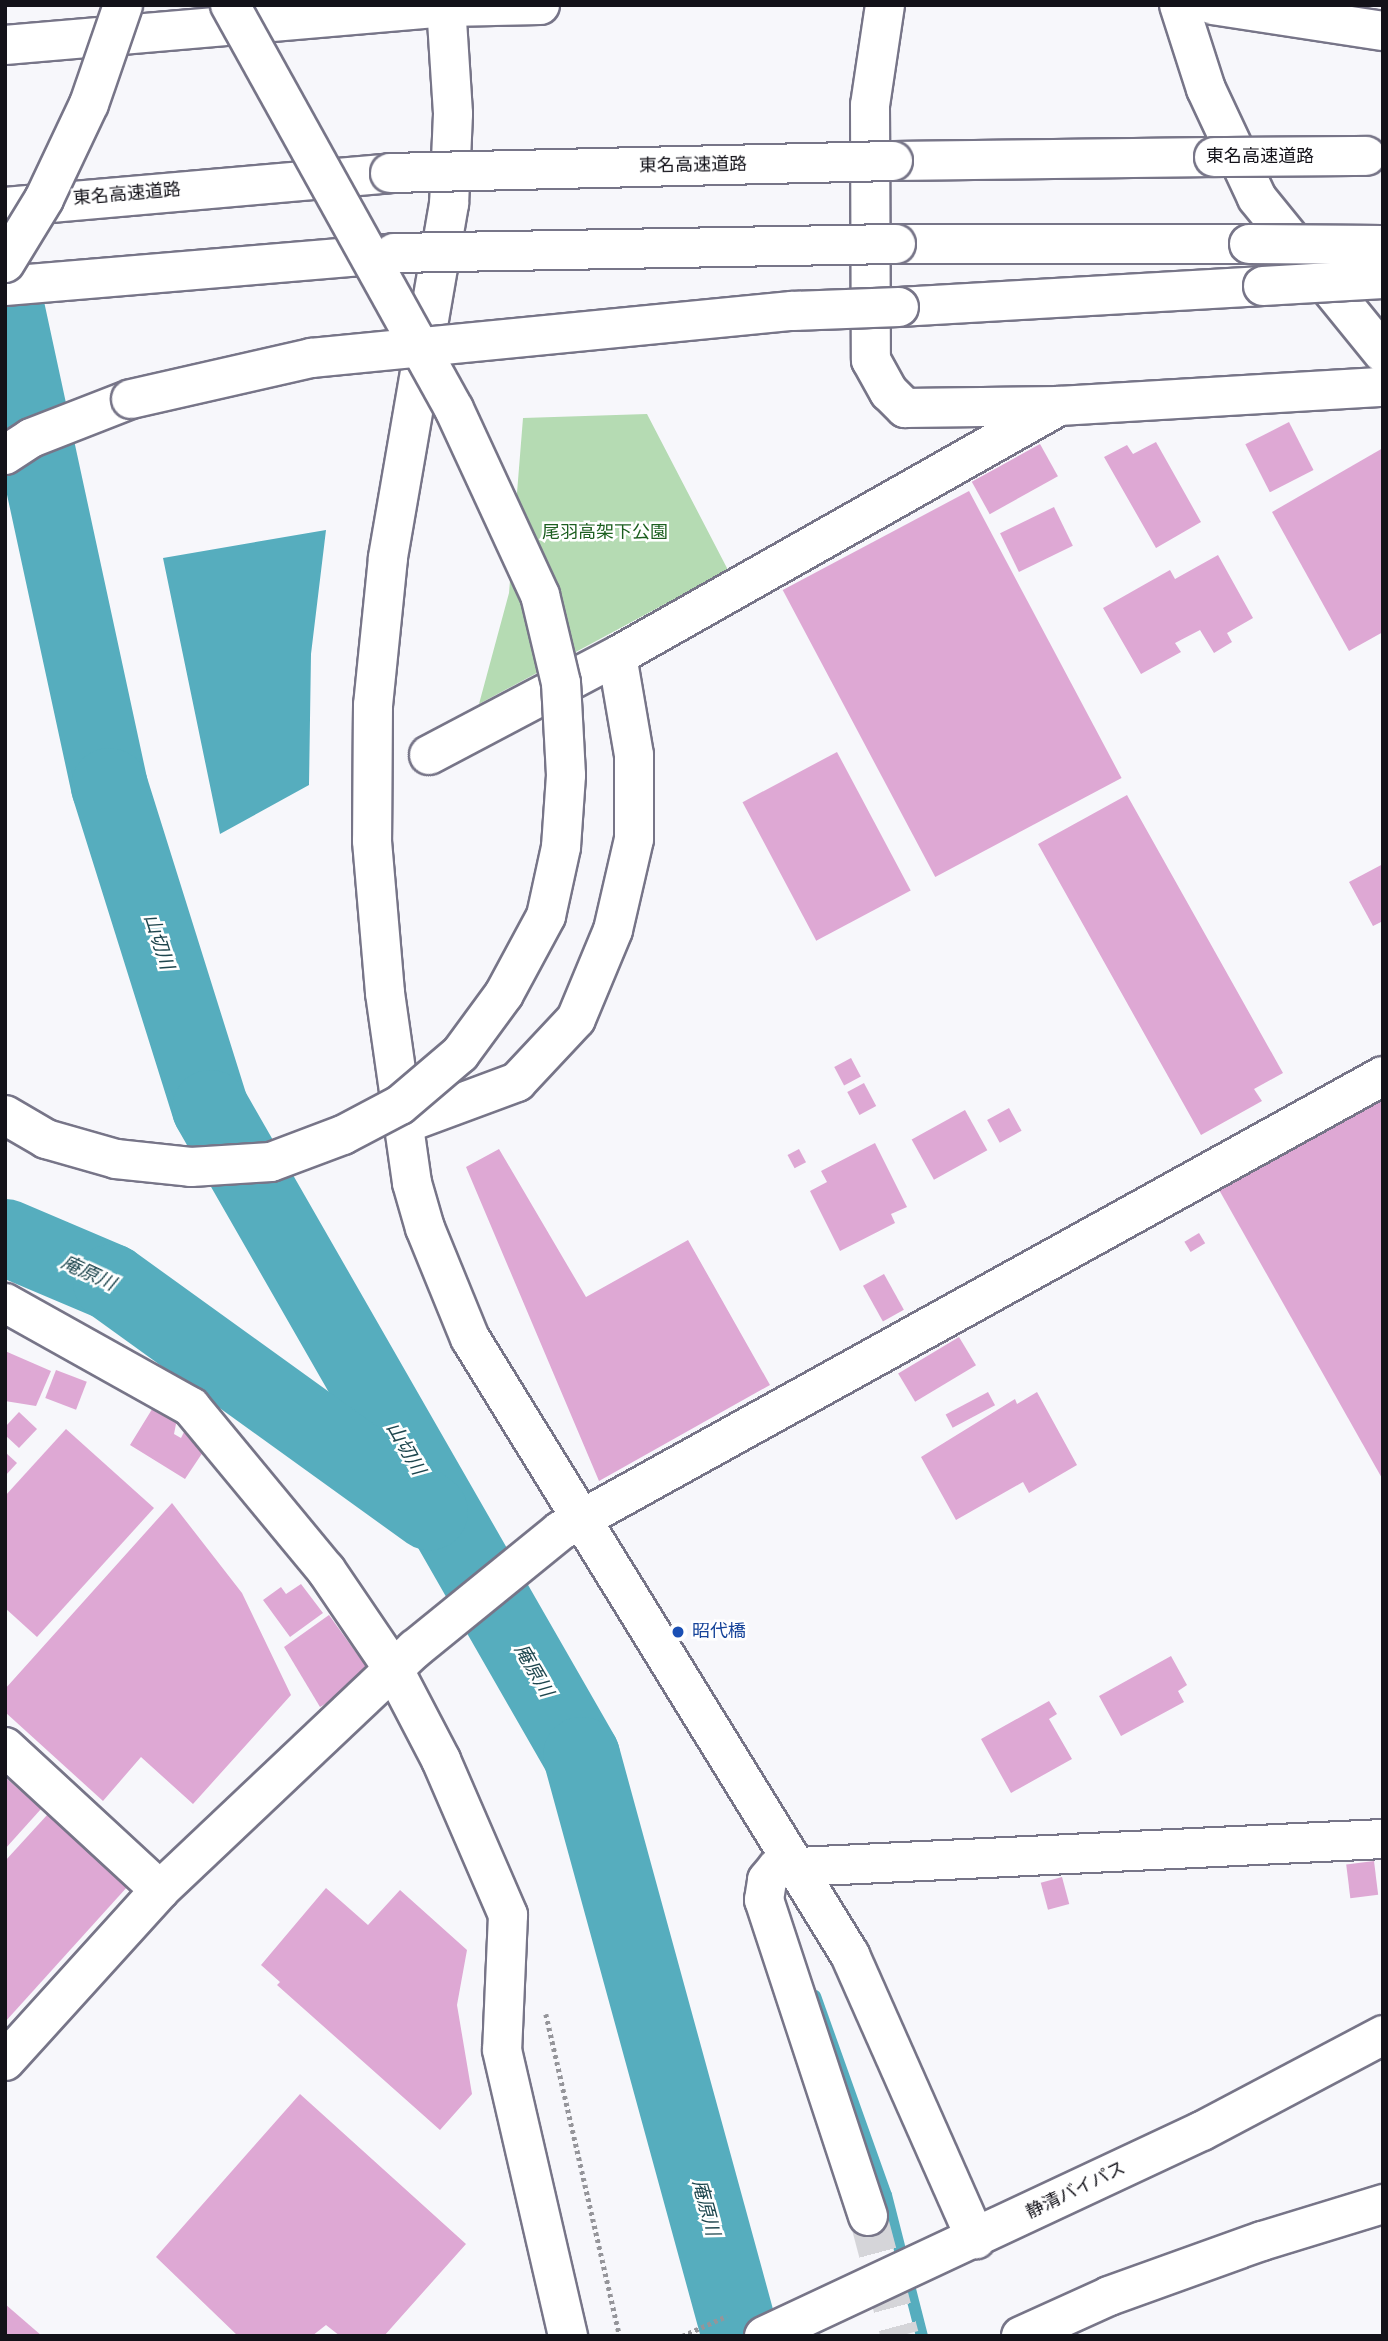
<!DOCTYPE html>
<html>
<head>
<meta charset="utf-8">
<style>
  body { margin:0 }
  #map { position:relative; width:1388px; height:2341px; overflow:hidden; background:#f7f7fb; font-family:"Source Sans 3","Noto Sans JP",sans-serif }
  div>[style] { position:absolute }
  .green>* { inset:0; background:#b5dbb3 }
  .water>* { inset:0; background:#56adbe }
  .stream>* { height:12px; margin:-6px; padding:0 6px; transform-origin:6px; border-radius:6px; background:#56adbe }
  .river>* { height:77px; margin:-38.5px; padding:0 38.5px; transform-origin:38.5px; border-radius:38.5px; background:#56adbe }
  .building>* { inset:0; background:#dea8d4; transform-origin:0 0 }
  .minor-tunnel>* { height:38px; margin-top:-19px; transform-origin:0; background:repeating-linear-gradient(90deg,#d5d5d9 0 38px,transparent 0 57px) }
  .path>* { height:4.5px; margin-top:-2.25px; transform-origin:0; background:repeating-linear-gradient(90deg,#95959a 0 3.5px,transparent 0 7px) }
  .roads { filter:drop-shadow(2px 0 #777588) drop-shadow(-2px 0 #777588) drop-shadow(0 2px #777588) drop-shadow(0 -2px #777588) }
  .minor>* { height:38px; margin:-19px; padding:0 19px; transform-origin:19px; border-radius:19px; background:#fff }
  .tertiary>* { height:38px; margin:-19px; padding:0 19px; transform-origin:19px; border-radius:19px; background:#fff }
  .trunk>* { height:38px; margin:-19px; padding:0 19px; transform-origin:19px; border-radius:19px; background:#fff }
  .motorway>* { height:38px; margin:-19px; padding:0 19px; transform-origin:19px; border-radius:19px; background:#fff }
  .bridges { filter:drop-shadow(2px 0 #777588) drop-shadow(-2px 0 #777588) drop-shadow(0 2px #777588) drop-shadow(0 -2px #777588) }
  .motorway-bridge>* { height:38px; margin:-19px; padding:0 19px; transform-origin:19px; border-radius:19px; background:#fff }
  .dots>* { width:19px; height:19px; translate:-50% -50%; box-sizing:border-box; border:4px solid #fff; border-radius:50% }
  span { translate:-50% -50%; white-space:nowrap; text-align:center; line-height:1.15; -webkit-text-stroke:5px #fff; paint-order:stroke }
  .street-label { font-size:18px; color:#131219 }
  .park-label { font-size:18px; color:#1d5f20 }
  .transit-label { font-size:18px; color:#164399 }
  .left { translate:0 -50%; text-align:left }
  .water-label { font-size:19px; color:#1e464e; font-style:italic }
  .frame { position:absolute; inset:0; border:7px solid #131219; pointer-events:none }
</style>
</head>
<body>
<div id="map">
  <div class="green">
    <div style="clip-path:polygon(647px 414px,728px 570px,479px 704px,509px 593px,523px 418px)"></div>
  </div>
  <div class="water">
    <div style="clip-path:polygon(326px 530px,311px 654px,309px 785px,220px 834px,163px 558px)"></div>
  </div>
  <div class="stream">
    <div style="left:815px;top:1996px;width:211px;rotate:70.4deg"></div>
    <div style="left:886px;top:2195px;width:146px;rotate:75.7deg"></div>
  </div>
  <div class="river">
    <div style="left:5px;top:305px;width:492px;rotate:77.8deg"></div>
    <div style="left:109px;top:786px;width:337px;rotate:72.6deg"></div>
    <div style="left:210px;top:1108px;width:746px;rotate:60.17deg"></div>
    <div style="left:581px;top:1755px;width:602px;rotate:74.69deg"></div>
    <div style="left:5px;top:1237px;width:115px;rotate:23deg"></div>
    <div style="left:111px;top:1282px;width:392px;rotate:35.8deg"></div>
  </div>
  <div class="building">
    <div style="left:1289px;top:422px;width:54px;height:49px;rotate:63deg"></div>
    <div style="clip-path:polygon(1156px 442px,1201px 522px,1156px 548px,1104px 457px,1127px 445px,1133px 454px)"></div>
    <div style="left:1040px;top:444px;width:37px;height:78px;rotate:61deg"></div>
    <div style="clip-path:polygon(1383px 448px,1383px 632px,1349px 651px,1272px 512px)"></div>
    <div style="left:969px;top:491px;width:325px;height:211px;rotate:62deg"></div>
    <div style="left:1054px;top:507px;width:43px;height:60px;rotate:64deg"></div>
    <div style="clip-path:polygon(1218px 555px,1253px 618px,1227px 633px,1232px 642px,1214px 653px,1200px 630px,1175px 643px,1181px 652px,1141px 674px,1103px 608px,1170px 570px,1175px 579px)"></div>
    <div style="left:837px;top:752px;width:157px;height:107px;rotate:62deg"></div>
    <div style="clip-path:polygon(1127px 795px,1283px 1073px,1254px 1089px,1262px 1101px,1201px 1135px,1038px 844px)"></div>
    <div style="clip-path:polygon(1383px 864px,1383px 921px,1373px 926px,1349px 882px)"></div>
    <div style="left:851px;top:1058px;width:21px;height:19px;rotate:62deg"></div>
    <div style="left:864px;top:1083px;width:26px;height:19px;rotate:62deg"></div>
    <div style="clip-path:polygon(1383px 1095px,1383px 1480px,1218px 1188px)"></div>
    <div style="left:1009px;top:1108px;width:26px;height:25px;rotate:61deg"></div>
    <div style="left:965px;top:1110px;width:46px;height:61px;rotate:61deg"></div>
    <div style="clip-path:polygon(875px 1143px,907px 1207px,891px 1214px,895px 1223px,840px 1251px,810px 1191px,827px 1182px,821px 1171px)"></div>
    <div style="clip-path:polygon(499px 1149px,586px 1297px,688px 1240px,770px 1385px,599px 1481px,466px 1167px)"></div>
    <div style="left:799px;top:1149px;width:15px;height:13px;rotate:62deg"></div>
    <div style="left:1199px;top:1233px;width:12px;height:17px;rotate:59deg"></div>
    <div style="left:884px;top:1274px;width:41px;height:24px;rotate:61deg"></div>
    <div style="left:959px;top:1337px;width:33px;height:71px;rotate:59deg"></div>
    <div style="clip-path:polygon(5px 1351px,51px 1371px,36px 1406px,5px 1401px)"></div>
    <div style="left:56px;top:1370px;width:33px;height:30px;rotate:21deg"></div>
    <div style="left:988px;top:1392px;width:15px;height:48px;rotate:62deg"></div>
    <div style="clip-path:polygon(1037px 1392px,1077px 1465px,1029px 1493px,1023px 1482px,956px 1520px,921px 1457px,1015px 1399px,1017px 1404px)"></div>
    <div style="clip-path:polygon(154px 1406px,177px 1419px,174px 1434px,181px 1438px,186px 1428px,203px 1452px,185px 1479px,130px 1445px)"></div>
    <div style="clip-path:polygon(19px 1412px,37px 1429px,19px 1448px,5px 1435px,5px 1427px)"></div>
    <div style="clip-path:polygon(66px 1429px,154px 1508px,37px 1637px,5px 1608px,5px 1496px)"></div>
    <div style="clip-path:polygon(5px 1452px,17px 1463px,5px 1476px)"></div>
    <div style="clip-path:polygon(172px 1503px,242px 1593px,291px 1695px,193px 1804px,141px 1757px,103px 1801px,5px 1712px,5px 1689px)"></div>
    <div style="clip-path:polygon(301px 1584px,323px 1613px,290px 1637px,263px 1600px,281px 1587px,286px 1594px)"></div>
    <div style="clip-path:polygon(329px 1615px,373px 1676px,320px 1707px,284px 1647px)"></div>
    <div style="clip-path:polygon(1171px 1656px,1187px 1685px,1178px 1691px,1184px 1702px,1121px 1736px,1099px 1696px)"></div>
    <div style="clip-path:polygon(1049px 1701px,1057px 1714px,1049px 1719px,1072px 1759px,1011px 1793px,981px 1739px)"></div>
    <div style="clip-path:polygon(5px 1777px,41px 1809px,5px 1849px)"></div>
    <div style="clip-path:polygon(48px 1814px,128px 1886px,5px 2022px,5px 1861px)"></div>
    <div style="left:1374px;top:1861px;width:34px;height:28px;rotate:83deg"></div>
    <div style="left:1062px;top:1877px;width:28px;height:22px;rotate:75deg"></div>
    <div style="clip-path:polygon(326px 1888px,368px 1925px,400px 1890px,467px 1950px,457px 2005px,472px 2094px,440px 2130px,277px 1985px,280px 1982px,261px 1965px)"></div>
    <div style="clip-path:polygon(300px 2094px,466px 2244px,384px 2336px,340px 2336px,326px 2325px,312px 2336px,238px 2336px,156px 2257px)"></div>
    <div style="clip-path:polygon(5px 2304px,42px 2336px,5px 2336px)"></div>
  </div>
  <div class="minor-tunnel">
    <div style="left:868px;top:2216px;width:124px;rotate:75.1deg"></div>
  </div>
  <div class="path">
    <div style="left:546px;top:2014px;width:330px;rotate:77.1deg"></div>
    <div style="left:682px;top:2336px;width:49px;rotate:-24deg"></div>
  </div>
  <div class="roads">
    <div class="minor">
      <div style="left:885px;top:5px;width:101px;rotate:98.5deg"></div>
      <div style="left:870px;top:105px;width:255px;rotate:89.8deg"></div>
      <div style="left:871px;top:360px;width:37px;rotate:61deg"></div>
      <div style="left:889px;top:392px;width:23px;rotate:45deg"></div>
      <div style="left:905px;top:408px;width:154px;rotate:-0.7deg"></div>
      <div style="left:1059px;top:406px;width:325px;rotate:-3.4deg"></div>
      <div style="left:1179px;top:5px;width:88px;rotate:72.2deg"></div>
      <div style="left:1206px;top:89px;width:120px;rotate:64.9deg"></div>
      <div style="left:1257px;top:198px;width:200px;rotate:50.9deg"></div>
      <div style="left:5px;top:45px;width:443px;rotate:-4.9deg"></div>
      <div style="left:446px;top:7px;width:94px;rotate:-1.2deg"></div>
      <div style="left:429px;top:755px;width:212px;rotate:-27.8deg"></div>
      <div style="left:404px;top:1124px;width:121px;rotate:-20.4deg"></div>
      <div style="left:517px;top:1082px;width:86px;rotate:-46.9deg"></div>
      <div style="left:576px;top:1019px;width:96px;rotate:-67.4deg"></div>
      <div style="left:613px;top:930px;width:93px;rotate:-77deg"></div>
      <div style="left:634px;top:839px;width:84px;rotate:-90deg"></div>
      <div style="left:634px;top:755px;width:100px;rotate:-99.7deg"></div>
      <div style="left:617px;top:656px;width:508px;rotate:-29.49deg"></div>
      <div style="left:5px;top:1303px;width:213px;rotate:29.2deg"></div>
      <div style="left:191px;top:1407px;width:212px;rotate:50.4deg"></div>
      <div style="left:326px;top:1570px;width:121px;rotate:55.8deg"></div>
      <div style="left:394px;top:1670px;width:102px;rotate:62.4deg"></div>
      <div style="left:441px;top:1760px;width:169px;rotate:66.6deg"></div>
      <div style="left:508px;top:1915px;width:135px;rotate:92.5deg"></div>
      <div style="left:502px;top:2050px;width:294px;rotate:77deg"></div>
      <div style="left:5px;top:1747px;width:211px;rotate:42.7deg"></div>
      <div style="left:5px;top:2061px;width:231px;rotate:-47.8deg"></div>
      <div style="left:160px;top:1890px;width:351px;rotate:-43.4deg"></div>
      <div style="left:415px;top:1649px;width:187px;rotate:-39.1deg"></div>
      <div style="left:560px;top:1531px;width:940px;rotate:-28.94deg"></div>
      <div style="left:868px;top:2216px;width:333px;rotate:-108.2deg"></div>
      <div style="left:764px;top:1900px;width:20px;rotate:-81deg"></div>
      <div style="left:767px;top:1880px;width:16px;rotate:-50deg"></div>
      <div style="left:777px;top:1868px;width:607px;rotate:-2.74deg"></div>
    </div>
    <div class="tertiary">
      <div style="left:446px;top:5px;width:109px;rotate:86.3deg"></div>
      <div style="left:453px;top:114px;width:90px;rotate:92.5deg"></div>
      <div style="left:449px;top:204px;width:359px;rotate:99.8deg"></div>
      <div style="left:388px;top:558px;width:148px;rotate:95.8deg"></div>
      <div style="left:373px;top:705px;width:136px;rotate:90.4deg"></div>
      <div style="left:372px;top:841px;width:153px;rotate:85.1deg"></div>
      <div style="left:385px;top:993px;width:192px;rotate:81.9deg"></div>
      <div style="left:412px;top:1183px;width:47px;rotate:73.9deg"></div>
      <div style="left:425px;top:1228px;width:119px;rotate:67.8deg"></div>
      <div style="left:470px;top:1338px;width:725px;rotate:58.37deg"></div>
      <div style="left:850px;top:1955px;width:311px;rotate:66.1deg"></div>
    </div>
    <div class="trunk">
      <div style="left:764px;top:2336px;width:484px;rotate:-25.1deg"></div>
      <div style="left:1202px;top:2131px;width:205px;rotate:-27.9deg"></div>
      <div style="left:1021px;top:2336px;width:97px;rotate:-24.4deg"></div>
      <div style="left:1109px;top:2296px;width:163px;rotate:-19.8deg"></div>
      <div style="left:1262px;top:2241px;width:127px;rotate:-17deg"></div>
    </div>
    <div class="motorway">
      <div style="left:1213px;top:5px;width:172px;rotate:8.7deg"></div>
      <div style="left:893px;top:161px;width:321px;rotate:-0.7deg"></div>
      <div style="left:5px;top:207px;width:386px;rotate:-5deg"></div>
      <div style="left:896px;top:244px;width:353px"></div>
      <div style="left:5px;top:286px;width:390px;rotate:-4.8deg"></div>
      <div style="left:899px;top:307px;width:365px;rotate:-3.3deg"></div>
      <div style="left:5px;top:455px;width:31px;rotate:-33deg"></div>
      <div style="left:31px;top:438px;width:107px;rotate:-21.3deg"></div>
    </div>
  </div>
  <div class="bridges">
    <div class="motorway-bridge">
      <div style="left:1214px;top:157px;width:152px;rotate:-0.4deg"></div>
      <div style="left:390px;top:173px;width:503px;rotate:-1.37deg"></div>
      <div style="left:1249px;top:244px;width:134px;rotate:0.4deg"></div>
      <div style="left:394px;top:253px;width:502px;rotate:-1.03deg"></div>
      <div style="left:5px;top:263px;width:75px;rotate:-58.6deg"></div>
      <div style="left:44px;top:199px;width:105px;rotate:-64.7deg"></div>
      <div style="left:89px;top:104px;width:105px;rotate:-71deg"></div>
      <div style="left:1263px;top:286px;width:120px;rotate:-3.3deg"></div>
      <div style="left:131px;top:399px;width:185px;rotate:-12.8deg"></div>
      <div style="left:311px;top:358px;width:483px;rotate:-5.6deg"></div>
      <div style="left:792px;top:311px;width:107px;rotate:-2.1deg"></div>
      <div style="left:5px;top:1115px;width:48px;rotate:30.3deg"></div>
      <div style="left:46px;top:1139px;width:73px;rotate:15.9deg"></div>
      <div style="left:116px;top:1159px;width:75px;rotate:6.1deg"></div>
      <div style="left:191px;top:1167px;width:80px;rotate:-3.6deg"></div>
      <div style="left:271px;top:1162px;width:77px;rotate:-20.6deg"></div>
      <div style="left:343px;top:1135px;width:64px;rotate:-27.8deg"></div>
      <div style="left:400px;top:1105px;width:79px;rotate:-40.4deg"></div>
      <div style="left:460px;top:1054px;width:74px;rotate:-53.7deg"></div>
      <div style="left:504px;top:994px;width:89px;rotate:-61.7deg"></div>
      <div style="left:546px;top:916px;width:71px;rotate:-77.7deg"></div>
      <div style="left:561px;top:847px;width:72px;rotate:-86deg"></div>
      <div style="left:566px;top:775px;width:92px;rotate:-93.1deg"></div>
      <div style="left:561px;top:683px;width:90px;rotate:-103.4deg"></div>
      <div style="left:540px;top:595px;width:205px;rotate:-114.8deg"></div>
      <div style="left:454px;top:409px;width:462px;rotate:-119deg"></div>
    </div>
  </div>
  <div class="dots">
    <div style="left:678px;top:1632px;background:#1a4fb4"></div>
  </div>
  <div class="street-label">
    <span style="left:1260px;top:157px">東名高速道路</span>
    <span style="left:693px;top:166px;rotate:-1deg">東名高速道路</span>
    <span style="left:127px;top:195px;rotate:-5deg">東名高速道路</span>
    <span style="left:1076px;top:2191px;rotate:-26deg">静清バイパス</span>
  </div>
  <div class="park-label">
    <span style="left:605px;top:533px">尾羽高架下公園</span>
  </div>
  <div class="transit-label">
    <span class="left" style="left:692px;top:1632px">昭代橋</span>
  </div>
  <div class="water-label">
    <span style="left:158px;top:942px;rotate:72deg">山切川</span>
    <span style="left:88px;top:1274px;rotate:25deg">庵原川</span>
    <span style="left:405px;top:1449px;rotate:60deg">山切川</span>
    <span style="left:533px;top:1671px;rotate:60deg">庵原川</span>
    <span style="left:705px;top:2208px;rotate:75deg">庵原川</span>
  </div>
  <div class="frame"></div>
</div>
</body>
</html>
